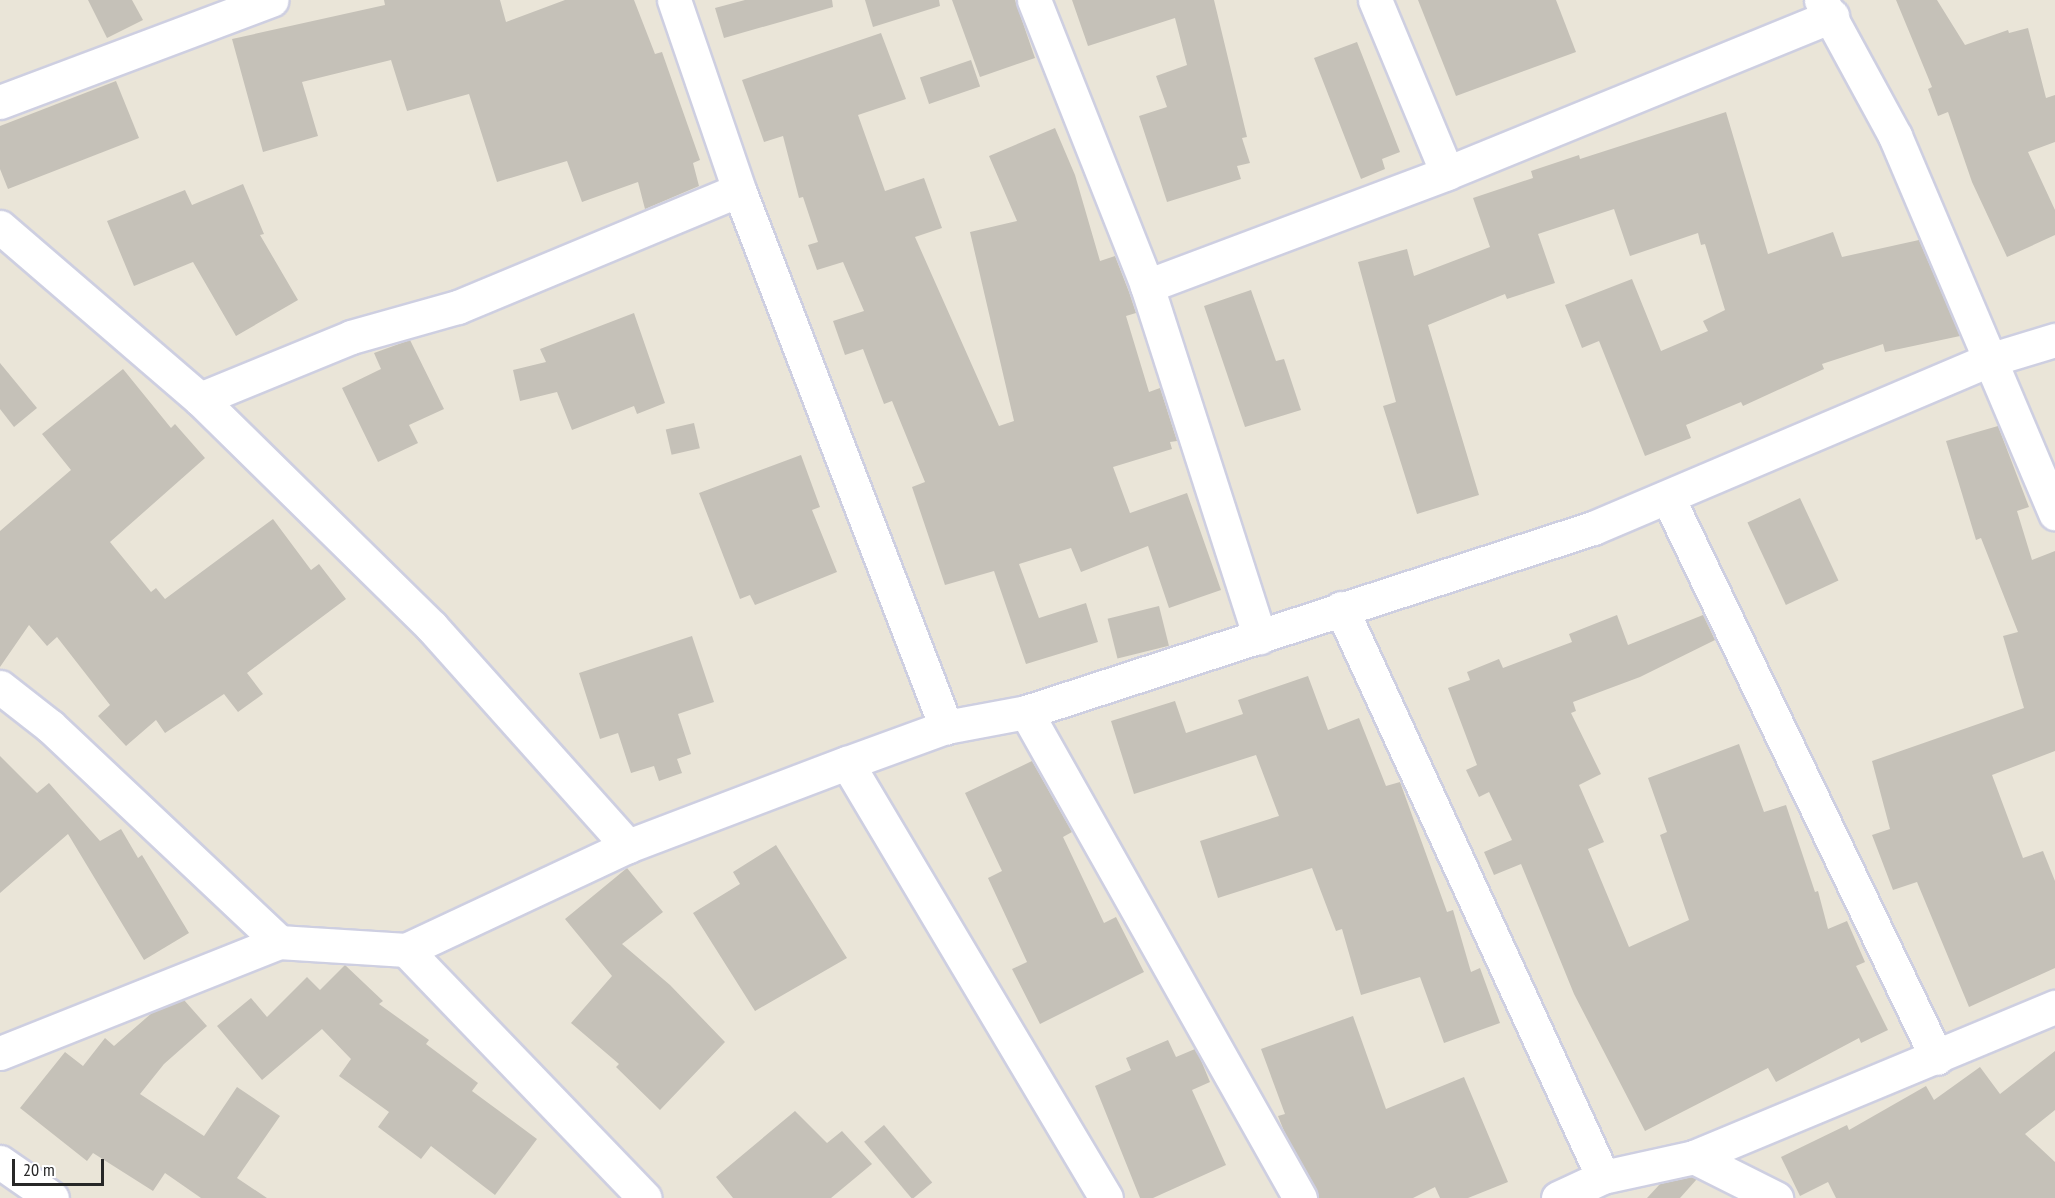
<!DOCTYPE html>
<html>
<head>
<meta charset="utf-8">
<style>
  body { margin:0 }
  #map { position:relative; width:2055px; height:1198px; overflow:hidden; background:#eae5d8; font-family:"PT Sans Narrow",sans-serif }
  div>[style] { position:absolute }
  .building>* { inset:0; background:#c5c1b8; transform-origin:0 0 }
  .roads { filter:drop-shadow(2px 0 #cecfe1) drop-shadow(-2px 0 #cecfe1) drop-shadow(0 2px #cecfe1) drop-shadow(0 -2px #cecfe1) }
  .street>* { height:33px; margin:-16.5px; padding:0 16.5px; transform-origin:16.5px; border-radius:16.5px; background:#fff }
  span { translate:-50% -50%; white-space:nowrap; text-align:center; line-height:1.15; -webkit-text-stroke:6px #fff; paint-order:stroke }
  .scale { position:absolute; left:12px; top:1159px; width:92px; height:27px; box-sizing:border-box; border:3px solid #272727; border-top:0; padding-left:8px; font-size:18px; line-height:21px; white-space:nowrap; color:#272727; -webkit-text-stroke:4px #fff; paint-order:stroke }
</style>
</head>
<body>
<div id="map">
  <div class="building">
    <div style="clip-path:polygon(88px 0,132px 0,143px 20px,107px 38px)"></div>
    <div style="clip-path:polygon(384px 0,500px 0,506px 22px,565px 0,634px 0,655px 54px,662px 52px,700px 160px,693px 163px,699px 186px,645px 209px,638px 182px,582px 202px,567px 161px,497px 182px,469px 94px,407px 111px,391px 60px,302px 82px,318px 136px,263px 152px,232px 39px,385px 5px)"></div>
    <div style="clip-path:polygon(745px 0,832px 0,833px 7px,724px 38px,715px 8px)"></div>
    <div style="clip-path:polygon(865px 0,939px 0,940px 6px,873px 27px)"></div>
    <div style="clip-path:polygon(952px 0,1015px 0,1035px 58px,980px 77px)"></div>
    <div style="clip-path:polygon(1072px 0,1214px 0,1247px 137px,1242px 138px,1250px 163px,1237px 166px,1241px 179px,1167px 202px,1139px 116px,1167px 107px,1156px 76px,1187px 65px,1175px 18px,1088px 46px)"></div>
    <div style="clip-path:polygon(1418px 0,1556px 0,1576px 52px,1456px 96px)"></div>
    <div style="clip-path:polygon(1896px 0,1937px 0,1965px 45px,2008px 30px,2009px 33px,2028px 28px,2046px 98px,2055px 95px,2055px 142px,2028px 152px,2055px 210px,2055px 235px,2007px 257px,1972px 182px,1948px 112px,1938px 116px,1928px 89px,1932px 87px)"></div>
    <div style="clip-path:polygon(881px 33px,906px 99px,858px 115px,885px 191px,924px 178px,942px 228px,915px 237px,999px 426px,1014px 421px,970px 232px,1017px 221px,989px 156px,1055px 128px,1075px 175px,1100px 261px,1115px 256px,1129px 292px,1136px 313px,1126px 316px,1149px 392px,1160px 388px,1177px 441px,1170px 442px,1172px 449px,1113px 467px,1130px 513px,1187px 493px,1221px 590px,1169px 608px,1148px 546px,1081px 572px,1071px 548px,1019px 564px,1039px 618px,1086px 603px,1098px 642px,1026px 664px,994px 571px,945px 585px,912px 487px,925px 482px,892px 401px,884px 404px,863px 349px,845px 355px,833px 321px,864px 311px,843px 262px,817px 270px,808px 245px,818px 242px,803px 197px,799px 198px,783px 136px,764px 142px,742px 80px)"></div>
    <div style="clip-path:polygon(1357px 42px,1400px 152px,1382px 159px,1385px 169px,1361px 179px,1314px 58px)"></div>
    <div style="left:971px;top:60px;width:28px;height:54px;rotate:71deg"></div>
    <div style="clip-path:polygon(116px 81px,139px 138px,8px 189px,0 169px,0 126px)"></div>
    <div style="clip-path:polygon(1726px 112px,1768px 254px,1833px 232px,1842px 257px,1919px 240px,1960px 336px,1885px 352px,1883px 344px,1822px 364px,1824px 369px,1743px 406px,1741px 402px,1686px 425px,1691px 438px,1645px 456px,1599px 341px,1582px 348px,1565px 305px,1632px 279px,1661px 351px,1708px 331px,1703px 321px,1725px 310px,1705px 244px,1701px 245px,1698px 233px,1630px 256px,1614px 209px,1538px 234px,1555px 283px,1507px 299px,1505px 294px,1428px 325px,1479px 495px,1417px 514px,1383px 406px,1396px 402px,1358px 262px,1407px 249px,1414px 276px,1490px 247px,1473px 198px,1533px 178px,1531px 171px,1579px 155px,1580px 159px)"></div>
    <div style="clip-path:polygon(243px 184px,264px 234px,260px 235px,298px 300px,236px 336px,193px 262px,134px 286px,107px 221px,185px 190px,192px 205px)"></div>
    <div style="clip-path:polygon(1251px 290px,1276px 361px,1284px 359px,1301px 410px,1245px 427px,1204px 306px)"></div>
    <div style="clip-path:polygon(634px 313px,665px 403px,637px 414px,634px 406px,572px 430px,557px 392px,520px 401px,513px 370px,546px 362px,540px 349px)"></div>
    <div style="clip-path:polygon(410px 340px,444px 409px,409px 425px,418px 443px,378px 462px,342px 388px,381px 369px,374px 353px)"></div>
    <div style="clip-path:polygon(0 363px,37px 408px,14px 427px,0 409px)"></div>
    <div style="clip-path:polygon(123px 369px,171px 428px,175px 424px,205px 458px,110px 542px,151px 592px,156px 588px,165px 599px,273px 519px,311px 570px,319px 564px,346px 599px,247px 673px,263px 694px,238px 712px,224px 694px,165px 733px,156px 720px,126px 746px,98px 716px,110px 705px,57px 637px,47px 646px,29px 625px,0 667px,0 531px,71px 470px,42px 434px)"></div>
    <div style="left:694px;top:423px;width:26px;height:29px;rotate:77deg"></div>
    <div style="clip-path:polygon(1998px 426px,2029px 507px,2017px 511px,2032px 560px,2055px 551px,2055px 751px,1992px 775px,2023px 858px,2043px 851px,2055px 881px,2055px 968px,1969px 1007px,1917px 882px,1893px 890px,1872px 835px,1890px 829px,1872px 761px,2024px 708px,2003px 636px,2018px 632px,1981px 538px,1976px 540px,1946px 441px)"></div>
    <div style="clip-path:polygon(801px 455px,820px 507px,812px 510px,837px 572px,755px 605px,750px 595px,740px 599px,699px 493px)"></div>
    <div style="left:1800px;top:498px;width:91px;height:58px;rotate:65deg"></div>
    <div style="left:1159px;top:606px;width:41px;height:53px;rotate:76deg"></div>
    <div style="clip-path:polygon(1617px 615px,1628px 645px,1703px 615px,1715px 640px,1640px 677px,1573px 702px,1576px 711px,1571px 713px,1601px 774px,1579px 785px,1604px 842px,1588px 849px,1629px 947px,1689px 920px,1660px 835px,1667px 832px,1648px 778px,1739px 744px,1764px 812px,1786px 805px,1815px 892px,1818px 891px,1828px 929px,1847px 921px,1865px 962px,1856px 966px,1888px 1030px,1861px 1043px,1859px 1038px,1776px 1082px,1768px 1068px,1645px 1131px,1574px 994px,1521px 864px,1494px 875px,1484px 852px,1512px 840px,1489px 792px,1479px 797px,1466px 770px,1477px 765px,1448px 688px,1470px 680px,1467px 672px,1499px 659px,1503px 668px,1572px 642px,1569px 634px)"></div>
    <div style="clip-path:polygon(692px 636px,714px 702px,678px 714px,691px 754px,677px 759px,682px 773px,659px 781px,654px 766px,631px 773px,618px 733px,600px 739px,579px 673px)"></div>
    <div style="clip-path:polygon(1308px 676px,1328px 730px,1359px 718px,1386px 786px,1400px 782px,1447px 912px,1453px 910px,1471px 972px,1480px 968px,1500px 1023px,1444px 1043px,1420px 977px,1361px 995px,1342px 929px,1336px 931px,1312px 868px,1218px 898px,1200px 841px,1279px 816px,1256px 755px,1134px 794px,1111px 721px,1175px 701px,1186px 733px,1243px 714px,1238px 700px)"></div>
    <div style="clip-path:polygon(0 756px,37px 793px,49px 783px,100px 841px,121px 829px,138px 858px,142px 855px,189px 933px,144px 960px,68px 834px,0 893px)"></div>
    <div style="clip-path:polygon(1032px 761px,1072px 832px,1063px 837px,1104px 923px,1116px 917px,1144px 972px,1040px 1024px,1012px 969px,1027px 962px,988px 878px,1002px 871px,965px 793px)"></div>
    <div style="clip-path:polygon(776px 845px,847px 958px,755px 1011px,693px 913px,740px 884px,733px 872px)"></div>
    <div style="clip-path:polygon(627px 868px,663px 912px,622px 944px,670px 985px,725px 1042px,660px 1110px,616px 1067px,619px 1064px,571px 1023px,612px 976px,565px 919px)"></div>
    <div style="clip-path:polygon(345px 965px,383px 1001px,379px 1004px,429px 1040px,426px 1044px,478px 1083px,472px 1091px,537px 1139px,495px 1195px,431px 1146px,421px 1159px,378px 1127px,389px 1112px,339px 1076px,351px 1059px,322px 1029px,262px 1080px,217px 1026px,251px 998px,267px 1017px,307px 977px,320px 990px)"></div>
    <div style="clip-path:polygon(184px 1000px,207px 1026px,164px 1064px,140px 1094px,204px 1136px,237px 1087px,280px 1116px,237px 1178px,267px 1198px,201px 1198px,165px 1173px,153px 1191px,93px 1153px,87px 1161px,20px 1108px,65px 1052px,83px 1066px,105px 1038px,114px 1046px,153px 1012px)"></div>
    <div style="clip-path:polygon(1353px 1016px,1386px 1109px,1464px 1077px,1508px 1182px,1468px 1198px,1440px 1198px,1435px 1187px,1413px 1198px,1319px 1198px,1284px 1131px,1278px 1116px,1285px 1114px,1261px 1049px)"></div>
    <div style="clip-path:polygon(1168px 1040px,1176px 1057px,1195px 1049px,1200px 1058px,1210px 1082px,1192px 1090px,1226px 1165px,1153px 1198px,1140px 1198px,1095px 1086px,1131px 1070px,1126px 1058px)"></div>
    <div style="clip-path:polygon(2055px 1051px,2055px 1110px,2025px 1134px,2055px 1162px,2055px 1198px,1836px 1198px,1828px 1182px,1800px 1196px,1781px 1157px,1847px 1125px,1849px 1130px,1926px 1086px,1934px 1100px,1980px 1067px,2000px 1094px)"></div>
    <div style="clip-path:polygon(795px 1111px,827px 1143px,842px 1131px,872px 1164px,831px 1198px,733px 1198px,716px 1177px)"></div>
    <div style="left:884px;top:1125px;width:75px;height:26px;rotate:50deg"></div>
    <div style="clip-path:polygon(1692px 1177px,1697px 1179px,1680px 1198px,1647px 1198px,1660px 1184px)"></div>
  </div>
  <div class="roads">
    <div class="street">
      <div style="left:674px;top:0;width:201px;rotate:71.1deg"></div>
      <div style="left:739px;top:190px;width:576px;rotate:68.92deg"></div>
      <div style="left:1034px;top:0;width:308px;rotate:68.4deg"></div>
      <div style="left:1147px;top:286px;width:369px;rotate:72.2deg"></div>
      <div style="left:1375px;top:0;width:187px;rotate:67.4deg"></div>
      <div style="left:1821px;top:0;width:155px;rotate:61.4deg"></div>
      <div style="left:1895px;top:136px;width:410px;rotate:67deg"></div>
      <div style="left:0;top:102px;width:290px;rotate:-20.6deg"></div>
      <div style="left:0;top:227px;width:264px;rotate:40.7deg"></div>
      <div style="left:200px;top:399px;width:325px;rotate:44.5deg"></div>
      <div style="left:432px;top:627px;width:294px;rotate:48.2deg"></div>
      <div style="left:1147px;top:286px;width:321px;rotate:-20.6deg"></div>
      <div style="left:1447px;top:173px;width:416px;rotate:-22.2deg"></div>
      <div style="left:200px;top:399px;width:163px;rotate:-22.3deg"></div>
      <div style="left:351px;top:337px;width:111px;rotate:-15.7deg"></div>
      <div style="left:458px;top:307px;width:304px;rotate:-22.6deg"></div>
      <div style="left:1668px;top:498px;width:621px;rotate:64.34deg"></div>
      <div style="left:1341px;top:608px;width:626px;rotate:65.28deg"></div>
      <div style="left:0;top:687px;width:63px;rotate:38deg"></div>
      <div style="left:50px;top:726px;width:315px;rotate:43.3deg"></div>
      <div style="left:1026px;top:712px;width:558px;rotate:60.59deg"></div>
      <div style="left:847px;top:763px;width:506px;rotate:59.23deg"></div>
      <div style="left:406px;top:950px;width:344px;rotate:46.1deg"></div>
      <div style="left:0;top:1053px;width:300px;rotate:-21.7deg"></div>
      <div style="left:279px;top:942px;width:127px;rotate:3.6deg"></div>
      <div style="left:406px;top:950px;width:245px;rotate:-25.1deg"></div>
      <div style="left:628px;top:846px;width:234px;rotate:-20.8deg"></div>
      <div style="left:847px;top:763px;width:105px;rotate:-20deg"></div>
      <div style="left:946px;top:727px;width:81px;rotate:-10.6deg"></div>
      <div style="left:1026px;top:712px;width:596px;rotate:-17.98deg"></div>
      <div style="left:1593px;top:528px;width:430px;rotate:-23deg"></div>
      <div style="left:1989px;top:360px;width:69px;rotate:-16.9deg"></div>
      <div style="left:1694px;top:1157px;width:92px;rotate:26.6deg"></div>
      <div style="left:0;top:1162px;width:63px;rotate:34.7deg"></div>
      <div style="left:1558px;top:1198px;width:50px;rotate:-25deg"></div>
      <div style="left:1603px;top:1177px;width:93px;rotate:-12.4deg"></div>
      <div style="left:1694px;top:1157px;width:391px;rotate:-22.6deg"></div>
    </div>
  </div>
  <div class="scale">20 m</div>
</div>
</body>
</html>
